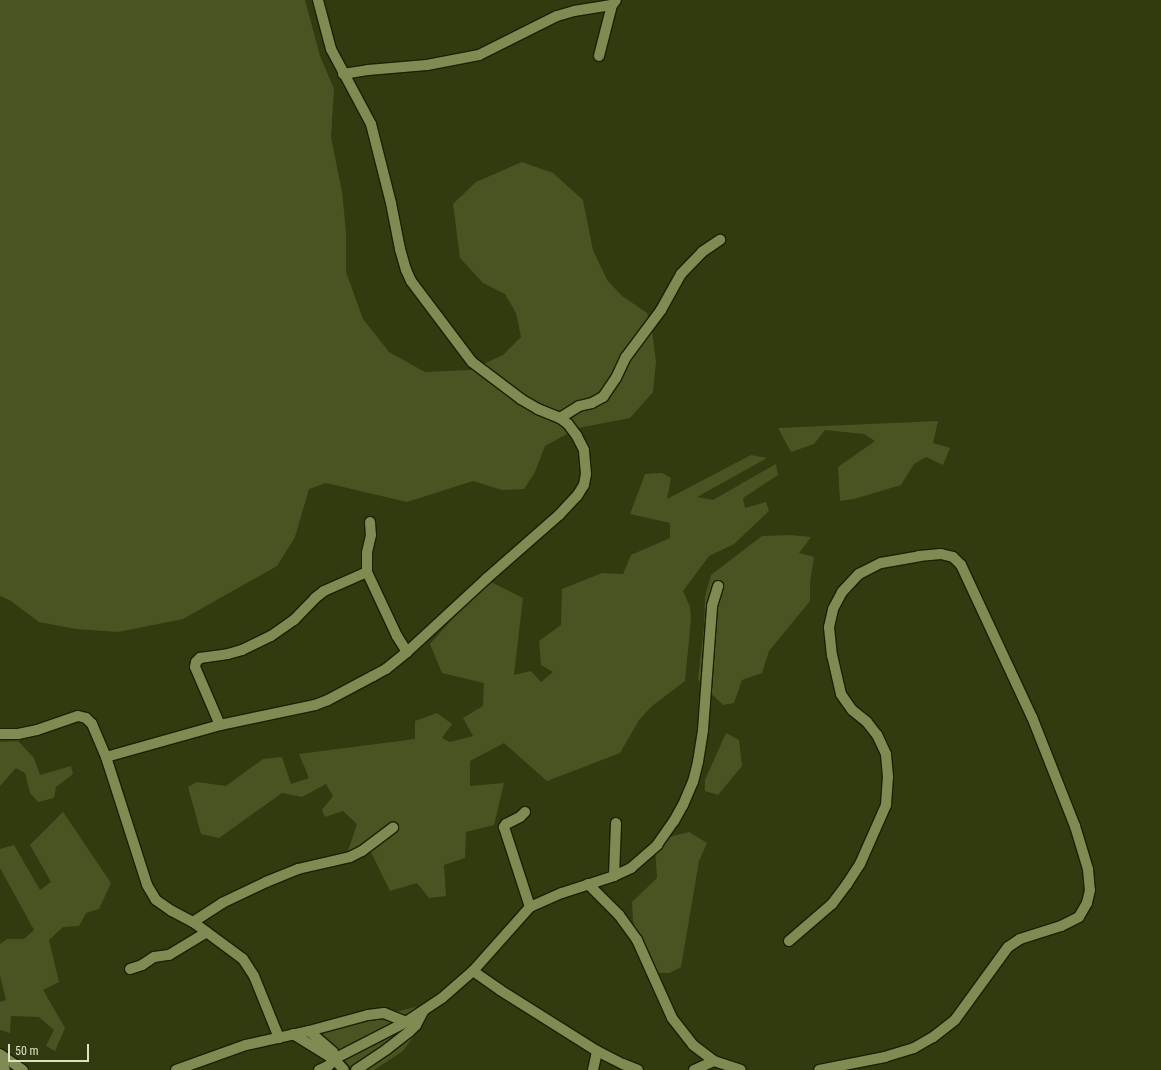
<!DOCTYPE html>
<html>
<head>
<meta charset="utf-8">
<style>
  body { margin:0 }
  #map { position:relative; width:1161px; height:1070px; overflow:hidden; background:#323a0f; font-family:"Roboto Condensed",sans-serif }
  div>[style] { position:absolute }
  .green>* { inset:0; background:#4a5422 }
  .roads { filter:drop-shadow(1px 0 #1b2003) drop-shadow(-1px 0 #1b2003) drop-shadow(0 1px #1b2003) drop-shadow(0 -1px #1b2003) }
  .minor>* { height:10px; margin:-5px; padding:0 5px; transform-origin:5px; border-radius:5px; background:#7f8b52 }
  span { translate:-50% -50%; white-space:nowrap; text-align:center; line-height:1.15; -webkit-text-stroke:4px #323a0f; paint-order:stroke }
  .scale { position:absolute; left:8px; top:1044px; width:81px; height:18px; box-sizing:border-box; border:2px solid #dbe3c5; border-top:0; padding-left:5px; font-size:12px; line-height:14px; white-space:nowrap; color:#dbe3c5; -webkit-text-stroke:3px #323a0f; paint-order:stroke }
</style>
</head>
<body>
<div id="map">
  <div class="green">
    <div style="clip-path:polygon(0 0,305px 0,320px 56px,334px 89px,331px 137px,342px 192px,346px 231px,346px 272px,363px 319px,389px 352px,425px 372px,470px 370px,503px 355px,521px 337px,516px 313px,505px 294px,483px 283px,460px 258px,453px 204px,476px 182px,522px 162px,553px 173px,583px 200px,593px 250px,607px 280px,622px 296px,647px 313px,652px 331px,656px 362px,653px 392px,630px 418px,578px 428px,545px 446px,535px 472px,524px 489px,502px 490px,473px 481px,407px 502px,326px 483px,309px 489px,295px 537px,277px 566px,183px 619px,118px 632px,76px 629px,39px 622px,11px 601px,0 596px)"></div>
    <div style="clip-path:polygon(938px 421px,933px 443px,950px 448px,943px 465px,926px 457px,914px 464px,901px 485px,854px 499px,840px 501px,838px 467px,875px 441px,864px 434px,825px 430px,814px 444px,791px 452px,778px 428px)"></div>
    <div style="clip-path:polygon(751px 455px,767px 458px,697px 497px,713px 500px,776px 464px,778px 475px,743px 498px,745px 508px,766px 502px,769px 511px,734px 544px,709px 556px,683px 591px,690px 607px,691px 619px,685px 681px,652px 706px,639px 720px,620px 753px,547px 781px,504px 743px,470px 761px,470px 786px,504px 783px,494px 825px,466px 832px,465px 858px,444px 865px,446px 896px,429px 898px,417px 883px,390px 891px,368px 846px,347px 854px,357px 824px,343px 811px,325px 817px,322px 810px,333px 796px,326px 784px,302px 797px,282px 793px,219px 838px,201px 834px,188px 787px,197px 782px,226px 786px,263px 759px,282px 757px,291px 784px,309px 778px,299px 754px,415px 739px,415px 721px,437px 713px,452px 724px,442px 738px,450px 742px,473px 736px,463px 718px,483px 706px,484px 683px,442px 673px,430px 644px,487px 580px,523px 598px,514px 675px,531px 671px,541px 682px,553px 672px,541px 665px,539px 641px,561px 625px,562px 589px,602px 573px,623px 574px,631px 555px,670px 538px,670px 523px,630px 514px,645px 474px,662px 473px,671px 478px,667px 499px)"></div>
    <div style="clip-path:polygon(790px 535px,811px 537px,799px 553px,814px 557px,810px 582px,810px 601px,769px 651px,762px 673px,742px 680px,734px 703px,723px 705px,698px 680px,704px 626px,705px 597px,711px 575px,762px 536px)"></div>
    <div style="clip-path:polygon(726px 733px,739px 740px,742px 766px,718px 795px,705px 791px,705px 780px)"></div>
    <div style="clip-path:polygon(18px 741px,34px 758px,40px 775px,71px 766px,73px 774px,56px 787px,54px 798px,38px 802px,30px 793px,25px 773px,16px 768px,0 786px,0 742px)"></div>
    <div style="clip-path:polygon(63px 812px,111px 883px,99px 909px,86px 913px,79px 926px,63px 927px,49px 940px,59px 982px,43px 990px,65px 1028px,55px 1051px,46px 1046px,54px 1030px,39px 1017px,11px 1016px,10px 1033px,0 1030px,0 1002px,6px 1000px,0 976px,0 944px,7px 939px,24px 939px,34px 930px,0 868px,0 849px,14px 845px,40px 890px,51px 882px,30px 845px)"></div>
    <div style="clip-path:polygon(689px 832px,707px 843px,699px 861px,681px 967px,670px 973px,656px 973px,644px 955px,633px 921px,632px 902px,657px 878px,655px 845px,673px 836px)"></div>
    <div style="clip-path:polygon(438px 1002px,403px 1051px,374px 1070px,353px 1070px,323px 1035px,321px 1029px)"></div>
  </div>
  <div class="roads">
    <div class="minor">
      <div style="left:599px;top:56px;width:53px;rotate:-75.7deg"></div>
      <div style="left:343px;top:74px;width:25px;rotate:-9deg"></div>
      <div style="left:368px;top:70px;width:59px;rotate:-4.8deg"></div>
      <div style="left:427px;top:65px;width:53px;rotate:-10.9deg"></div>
      <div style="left:479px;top:55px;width:87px;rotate:-26.6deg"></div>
      <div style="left:557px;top:16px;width:18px;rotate:-16deg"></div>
      <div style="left:574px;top:11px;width:38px;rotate:-9deg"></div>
      <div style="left:612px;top:5px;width:6px;rotate:-51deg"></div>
      <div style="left:560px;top:418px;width:22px;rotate:-32deg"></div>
      <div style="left:579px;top:406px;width:13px;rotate:-13deg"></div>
      <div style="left:592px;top:403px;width:13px;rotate:-29deg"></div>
      <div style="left:603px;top:397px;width:23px;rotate:-56deg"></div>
      <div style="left:616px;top:378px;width:23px;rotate:-65deg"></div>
      <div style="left:626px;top:357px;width:59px;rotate:-53.3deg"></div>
      <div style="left:661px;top:310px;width:41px;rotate:-60.9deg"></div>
      <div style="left:681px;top:274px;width:30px;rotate:-46deg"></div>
      <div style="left:702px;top:252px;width:22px;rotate:-34deg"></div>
      <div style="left:370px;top:522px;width:13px;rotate:86deg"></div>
      <div style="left:371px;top:535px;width:18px;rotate:103deg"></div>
      <div style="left:367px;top:553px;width:19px;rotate:90deg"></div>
      <div style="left:367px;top:572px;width:71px;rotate:64.9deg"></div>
      <div style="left:397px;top:636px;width:19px;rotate:58deg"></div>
      <div style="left:220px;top:725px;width:63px;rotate:-113.3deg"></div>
      <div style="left:195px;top:667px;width:5px;rotate:-79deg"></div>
      <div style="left:196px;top:662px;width:6px;rotate:-45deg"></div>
      <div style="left:200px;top:658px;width:28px;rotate:-8deg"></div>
      <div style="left:228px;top:654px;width:15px;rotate:-16deg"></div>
      <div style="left:242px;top:650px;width:32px;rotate:-26deg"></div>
      <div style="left:271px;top:636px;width:28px;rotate:-35deg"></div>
      <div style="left:294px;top:620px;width:30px;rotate:-46deg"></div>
      <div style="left:315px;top:598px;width:11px;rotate:-38deg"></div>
      <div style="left:324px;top:591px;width:47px;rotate:-23.8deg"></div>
      <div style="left:0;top:734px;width:18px"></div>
      <div style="left:18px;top:734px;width:19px;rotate:-12deg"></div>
      <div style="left:37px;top:730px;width:43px;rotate:-18.9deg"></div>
      <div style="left:78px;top:716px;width:8px;rotate:14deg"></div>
      <div style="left:86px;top:718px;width:8px;rotate:45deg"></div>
      <div style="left:92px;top:724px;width:36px;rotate:67deg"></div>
      <div style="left:106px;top:757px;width:134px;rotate:72.2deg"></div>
      <div style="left:147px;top:885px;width:17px;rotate:59deg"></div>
      <div style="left:156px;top:900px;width:19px;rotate:35deg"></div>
      <div style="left:172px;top:911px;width:24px;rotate:28deg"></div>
      <div style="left:193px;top:922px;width:62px;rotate:36.5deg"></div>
      <div style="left:243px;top:959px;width:20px;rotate:57deg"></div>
      <div style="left:254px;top:976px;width:67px;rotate:68deg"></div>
      <div style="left:106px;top:757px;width:118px;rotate:-15.7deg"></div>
      <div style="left:220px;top:725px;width:97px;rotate:-11.9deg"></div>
      <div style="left:315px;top:705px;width:14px;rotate:-21deg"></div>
      <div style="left:328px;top:700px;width:51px;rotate:-28.1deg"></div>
      <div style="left:373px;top:676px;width:15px;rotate:-28deg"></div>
      <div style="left:386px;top:669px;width:27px;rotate:-39deg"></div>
      <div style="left:407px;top:652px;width:108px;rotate:-42.7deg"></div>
      <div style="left:486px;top:579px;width:97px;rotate:-41.2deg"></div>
      <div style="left:559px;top:515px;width:26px;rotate:-47deg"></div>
      <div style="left:577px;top:496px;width:13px;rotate:-58deg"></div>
      <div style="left:584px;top:485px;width:11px;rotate:-80deg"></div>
      <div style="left:586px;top:474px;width:24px;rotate:-95deg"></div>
      <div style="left:584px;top:450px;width:16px;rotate:-117deg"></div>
      <div style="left:577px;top:436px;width:15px;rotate:-127deg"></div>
      <div style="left:568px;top:424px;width:10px;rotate:-143deg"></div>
      <div style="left:560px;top:418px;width:24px;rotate:-158deg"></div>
      <div style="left:538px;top:409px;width:20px;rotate:-150deg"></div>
      <div style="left:521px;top:399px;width:61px;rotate:-142.9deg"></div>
      <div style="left:472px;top:362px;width:101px;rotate:-127deg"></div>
      <div style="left:411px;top:281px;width:12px;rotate:-114deg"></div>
      <div style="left:406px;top:270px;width:22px;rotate:-106deg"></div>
      <div style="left:400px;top:249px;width:47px;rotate:-101.1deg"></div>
      <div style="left:391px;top:203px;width:81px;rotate:-104.2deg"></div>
      <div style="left:371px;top:124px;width:85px;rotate:-118.1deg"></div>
      <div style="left:331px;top:49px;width:51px;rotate:-104.9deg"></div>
      <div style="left:525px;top:812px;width:7px;rotate:135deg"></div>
      <div style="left:520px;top:817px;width:16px;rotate:153deg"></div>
      <div style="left:506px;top:824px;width:4px;rotate:124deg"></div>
      <div style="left:504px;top:827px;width:84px;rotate:72deg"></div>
      <div style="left:614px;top:876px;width:53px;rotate:-87.8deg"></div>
      <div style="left:588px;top:884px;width:44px;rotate:45deg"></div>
      <div style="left:619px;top:915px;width:31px;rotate:54deg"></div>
      <div style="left:637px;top:940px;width:85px;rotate:65.8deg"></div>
      <div style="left:672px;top:1018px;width:34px;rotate:52deg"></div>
      <div style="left:693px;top:1045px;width:26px;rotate:37deg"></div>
      <div style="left:714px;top:1061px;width:28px;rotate:18deg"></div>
      <div style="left:193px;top:922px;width:35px;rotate:-33deg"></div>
      <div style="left:222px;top:903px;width:49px;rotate:-25.5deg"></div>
      <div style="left:266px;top:882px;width:35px;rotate:-22deg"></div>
      <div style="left:298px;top:869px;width:53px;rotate:-13deg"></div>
      <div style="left:350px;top:857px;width:13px;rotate:-27deg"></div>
      <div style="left:362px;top:851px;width:39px;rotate:-37deg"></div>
      <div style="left:789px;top:941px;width:57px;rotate:-40.7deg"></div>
      <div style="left:832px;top:904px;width:25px;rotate:-53deg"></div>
      <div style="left:847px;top:884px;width:24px;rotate:-57deg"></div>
      <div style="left:860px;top:864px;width:64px;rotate:-66.2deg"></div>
      <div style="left:886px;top:805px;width:28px;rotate:-86deg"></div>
      <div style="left:888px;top:777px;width:23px;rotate:-95deg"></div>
      <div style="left:886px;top:754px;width:21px;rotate:-115deg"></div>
      <div style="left:877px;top:735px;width:16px;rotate:-128deg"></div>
      <div style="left:867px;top:722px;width:19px;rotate:-141deg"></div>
      <div style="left:852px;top:710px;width:19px;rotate:-125deg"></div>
      <div style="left:841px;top:694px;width:39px;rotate:-103deg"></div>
      <div style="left:832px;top:656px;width:29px;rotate:-96deg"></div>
      <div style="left:829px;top:627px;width:18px;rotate:-77deg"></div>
      <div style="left:833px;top:609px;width:19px;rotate:-62deg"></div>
      <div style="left:842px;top:592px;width:25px;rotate:-47deg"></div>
      <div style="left:859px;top:574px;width:25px;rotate:-27deg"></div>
      <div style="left:881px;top:563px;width:39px;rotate:-10deg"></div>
      <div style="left:919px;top:556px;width:22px;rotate:-5deg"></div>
      <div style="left:941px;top:554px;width:12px;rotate:14deg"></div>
      <div style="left:953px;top:557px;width:11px;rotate:45deg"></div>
      <div style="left:961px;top:565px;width:168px;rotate:65deg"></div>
      <div style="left:1032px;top:717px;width:117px;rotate:68.5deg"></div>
      <div style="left:1075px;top:826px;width:45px;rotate:73.2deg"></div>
      <div style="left:1088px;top:869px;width:21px;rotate:85deg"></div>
      <div style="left:1090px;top:890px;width:13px;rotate:103deg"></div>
      <div style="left:1087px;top:903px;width:16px;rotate:120deg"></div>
      <div style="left:1079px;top:917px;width:20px;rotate:153deg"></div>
      <div style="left:1061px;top:926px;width:43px;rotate:162.4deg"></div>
      <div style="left:1020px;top:939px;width:14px;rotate:146deg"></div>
      <div style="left:1008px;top:947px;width:90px;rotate:126deg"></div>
      <div style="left:955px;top:1020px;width:28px;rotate:142deg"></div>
      <div style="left:933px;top:1037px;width:22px;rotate:150deg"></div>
      <div style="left:914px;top:1048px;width:30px;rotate:163deg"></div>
      <div style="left:885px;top:1057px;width:67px;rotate:168.9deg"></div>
      <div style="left:130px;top:969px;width:13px;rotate:-18deg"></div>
      <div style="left:142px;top:965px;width:14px;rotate:-34deg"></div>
      <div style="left:154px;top:957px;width:15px;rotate:-8deg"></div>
      <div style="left:169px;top:955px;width:44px;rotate:-31.2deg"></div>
      <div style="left:473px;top:971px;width:33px;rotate:35deg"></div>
      <div style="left:500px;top:990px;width:115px;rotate:32.2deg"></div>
      <div style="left:597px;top:1051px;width:29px;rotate:27deg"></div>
      <div style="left:623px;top:1064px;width:16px;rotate:22deg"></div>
      <div style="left:309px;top:1031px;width:32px;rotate:41deg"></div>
      <div style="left:293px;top:1034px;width:49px;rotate:31.8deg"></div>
      <div style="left:335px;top:1060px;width:13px;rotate:48deg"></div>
      <div style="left:0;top:1054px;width:28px;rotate:35deg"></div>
      <div style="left:0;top:1062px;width:9px;rotate:58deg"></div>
      <div style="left:176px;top:1070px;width:74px;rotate:-19.7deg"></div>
      <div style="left:246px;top:1045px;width:65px;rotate:-12.5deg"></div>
      <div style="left:309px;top:1031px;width:61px;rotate:-15.2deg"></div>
      <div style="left:368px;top:1015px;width:16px;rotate:-7deg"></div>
      <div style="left:384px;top:1013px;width:24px;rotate:22deg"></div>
      <div style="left:319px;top:1070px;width:10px;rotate:-24deg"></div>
      <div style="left:328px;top:1066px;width:13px;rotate:-42deg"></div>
      <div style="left:338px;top:1057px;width:76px;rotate:-27.2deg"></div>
      <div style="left:406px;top:1022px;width:43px;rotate:-33.7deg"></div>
      <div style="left:442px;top:998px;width:41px;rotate:-41.1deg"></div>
      <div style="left:473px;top:971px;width:86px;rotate:-48.3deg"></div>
      <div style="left:530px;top:907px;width:35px;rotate:-24deg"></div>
      <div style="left:562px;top:893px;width:55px;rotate:-18.1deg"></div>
      <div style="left:614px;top:876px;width:19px;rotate:-25deg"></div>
      <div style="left:631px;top:868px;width:35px;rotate:-41deg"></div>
      <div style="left:657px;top:845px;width:29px;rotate:-55deg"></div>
      <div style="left:674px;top:821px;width:18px;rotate:-61deg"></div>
      <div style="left:683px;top:805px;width:25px;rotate:-67deg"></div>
      <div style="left:693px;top:782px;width:21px;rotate:-76deg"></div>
      <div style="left:698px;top:762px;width:32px;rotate:-81deg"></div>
      <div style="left:703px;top:730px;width:124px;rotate:-85.8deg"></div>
      <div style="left:712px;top:606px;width:21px;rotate:-73deg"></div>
      <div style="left:356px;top:1070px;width:37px;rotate:-34deg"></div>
      <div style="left:387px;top:1049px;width:28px;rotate:-38deg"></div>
      <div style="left:409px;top:1032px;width:10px;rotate:-45deg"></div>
      <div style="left:416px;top:1025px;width:15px;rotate:-62deg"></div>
      <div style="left:593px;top:1070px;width:19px;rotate:-78deg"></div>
      <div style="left:694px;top:1070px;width:22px;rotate:-24deg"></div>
    </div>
  </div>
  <div class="scale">50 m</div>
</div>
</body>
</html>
